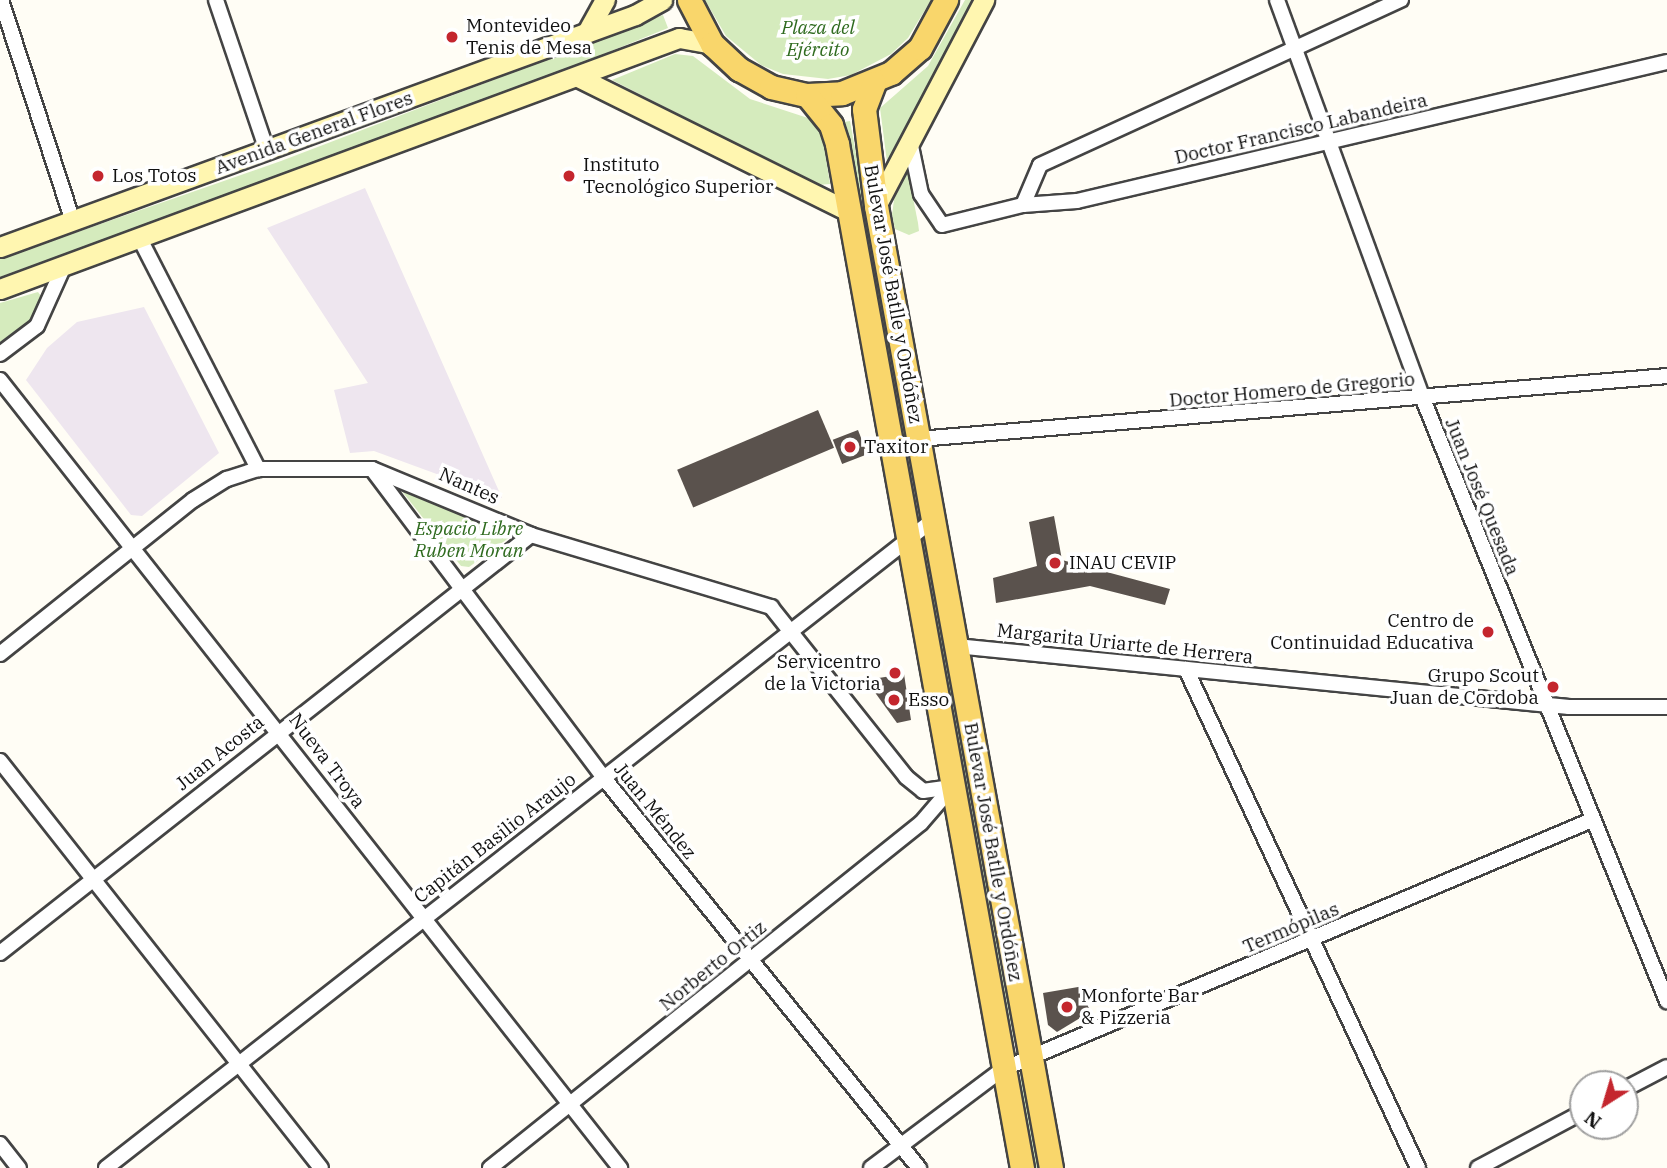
<!DOCTYPE html>
<html>
<head>
<meta charset="utf-8">
<style>
  body { margin:0 }
  #map { position:relative; width:1667px; height:1168px; overflow:hidden; background:#fffdf5; font-family:"IBM Plex Serif",serif }
  div>[style] { position:absolute }
  .industrial>* { inset:0; background:#eee6ef }
  .green>* { inset:0; background:#d5ebbd }
  .building>* { inset:0; background:#5a524d; transform-origin:0 0 }
  .roads { filter:drop-shadow(2px 0 #444) drop-shadow(-2px 0 #444) drop-shadow(0 2px #444) drop-shadow(0 -2px #444) }
  .minor>* { height:14px; margin:-7px; padding:0 7px; transform-origin:7px; border-radius:7px; background:#fff }
  .secondary>* { height:19px; margin:-9.5px; padding:0 9.5px; transform-origin:9.5px; border-radius:9.5px; background:#fff6b0 }
  .primary>* { height:23px; margin:-11.5px; padding:0 11.5px; transform-origin:11.5px; border-radius:11.5px; background:#f9d66b }
  .dots>* { width:19px; height:19px; translate:-50% -50%; box-sizing:border-box; border:4px solid #fff; border-radius:50% }
  span { translate:-50% -50%; white-space:nowrap; text-align:center; line-height:1.15; -webkit-text-stroke:7px #fff; paint-order:stroke }
  .poi-label { font-size:19px; color:#111 }
  .left { translate:0 -50%; text-align:left }
  .right { translate:-100% -50%; text-align:right }
  .park-label { font-size:19px; color:#2f6b1f; font-style:italic }
  .street-label { font-size:19px; color:#111 }
  .north { position:absolute; left:1569px; top:1070px; width:70px; height:70px; box-sizing:border-box; background:#fff; border:2px solid #a0a0a0; border-radius:50%; rotate:217deg; font-size:19px; font-weight:700; line-height:28px; text-align:center; color:#111 }
  .north::after { content:''; display:block; margin:auto; width:24px; height:32px; background:#c4262e; clip-path:polygon(50% 0,100% 100%,50% 72%,0 100%) }
</style>
</head>
<body>
<div id="map">
  <div class="industrial">
    <div style="clip-path:polygon(365px 188px,502px 498px,374px 451px,350px 453px,334px 390px,368px 383px,267px 228px)"></div>
    <div style="clip-path:polygon(144px 307px,219px 453px,142px 516px,131px 515px,26px 380px,47px 348px,77px 322px)"></div>
  </div>
  <div class="green">
    <div style="clip-path:polygon(705px 0,931px 0,908px 38px,891px 54px,851px 75px,828px 79px,783px 74px,761px 65px,726px 36px)"></div>
    <div style="clip-path:polygon(965px 0,976px 0,887px 162px,880px 108px,928px 66px)"></div>
    <div style="clip-path:polygon(663px 15px,668px 28px,525px 86px,0 277px,0 259px,281px 161px)"></div>
    <div style="clip-path:polygon(675px 54px,693px 56px,750px 99px,811px 119px,822px 133px,830px 184px,818px 185px,612px 80px)"></div>
    <div style="clip-path:polygon(850px 121px,922px 513px,919px 515px,844px 122px)"></div>
    <div style="clip-path:polygon(908px 173px,918px 223px,919px 231px,909px 235px,895px 229px,892px 215px,896px 185px)"></div>
    <div style="clip-path:polygon(38px 292px,43px 299px,35px 317px,0 342px,0 303px)"></div>
    <div style="clip-path:polygon(404px 486px,510px 537px,469px 567px,461px 566px,401px 490px)"></div>
    <div style="clip-path:polygon(926px 543px,1017px 1039px,1014px 1042px,921px 547px)"></div>
    <div style="clip-path:polygon(1020px 1075px,1024px 1076px,1041px 1168px,1034px 1168px)"></div>
  </div>
  <div class="building">
    <div style="left:818px;top:410px;width:41px;height:153px;rotate:67deg"></div>
    <div style="left:858px;top:430px;width:26px;height:27px;rotate:69deg"></div>
    <div style="clip-path:polygon(1054px 516px,1062px 560px,1170px 589px,1165px 605px,1090px 586px,996px 603px,993px 578px,1037px 566px,1029px 522px)"></div>
    <div style="clip-path:polygon(904px 674px,911px 720px,897px 723px,866px 680px)"></div>
    <div style="clip-path:polygon(1084px 986px,1090px 1012px,1057px 1032px,1048px 1025px,1043px 993px)"></div>
  </div>
  <div class="roads">
    <div class="minor">
      <div style="left:1px;top:0;width:232px;rotate:72deg"></div>
      <div style="left:216px;top:0;width:159px;rotate:71.3deg"></div>
      <div style="left:1277px;top:0;width:425px;rotate:69.9deg"></div>
      <div style="left:1423px;top:399px;width:650px;rotate:67.94deg"></div>
      <div style="left:911px;top:146px;width:49px;rotate:78.2deg"></div>
      <div style="left:921px;top:194px;width:37px;rotate:56deg"></div>
      <div style="left:942px;top:225px;width:83px;rotate:-13.9deg"></div>
      <div style="left:1023px;top:205px;width:54px;rotate:-4.2deg"></div>
      <div style="left:1077px;top:201px;width:606px;rotate:-13.26deg"></div>
      <div style="left:1023px;top:205px;width:43px;rotate:-67deg"></div>
      <div style="left:1040px;top:165px;width:397px;rotate:-24.6deg"></div>
      <div style="left:140px;top:239px;width:259px;rotate:62.8deg"></div>
      <div style="left:0;top:354px;width:46px;rotate:-37.1deg"></div>
      <div style="left:37px;top:326px;width:66px;rotate:-65.8deg"></div>
      <div style="left:0;top:380px;width:1003px;rotate:51.8deg"></div>
      <div style="left:919px;top:439px;width:751px;rotate:-4.81deg"></div>
      <div style="left:372px;top:469px;width:385px;rotate:53.1deg"></div>
      <div style="left:603px;top:777px;width:503px;rotate:51.06deg"></div>
      <div style="left:956px;top:646px;width:616px;rotate:5.68deg"></div>
      <div style="left:1569px;top:707px;width:98px"></div>
      <div style="left:0;top:654px;width:247px;rotate:-38.6deg"></div>
      <div style="left:193px;top:500px;width:40px;rotate:-32deg"></div>
      <div style="left:227px;top:479px;width:33px;rotate:-18deg"></div>
      <div style="left:258px;top:469px;width:114px"></div>
      <div style="left:372px;top:469px;width:172px;rotate:22.5deg"></div>
      <div style="left:531px;top:535px;width:251px;rotate:16.7deg"></div>
      <div style="left:771px;top:607px;width:217px;rotate:51.5deg"></div>
      <div style="left:906px;top:777px;width:22px;rotate:39deg"></div>
      <div style="left:923px;top:791px;width:29px;rotate:-8deg"></div>
      <div style="left:1186px;top:669px;width:550px;rotate:65.06deg"></div>
      <div style="left:0;top:761px;width:518px;rotate:51.74deg"></div>
      <div style="left:0;top:953px;width:676px;rotate:-38.21deg"></div>
      <div style="left:1625px;top:1089px;width:47px;rotate:-27.6deg"></div>
      <div style="left:0;top:1144px;width:31px;rotate:52deg"></div>
      <div style="left:106px;top:1168px;width:1051px;rotate:-38.08deg"></div>
      <div style="left:490px;top:1168px;width:552px;rotate:-38.68deg"></div>
      <div style="left:921px;top:823px;width:48px;rotate:-49.3deg"></div>
      <div style="left:871px;top:1168px;width:165px;rotate:-36.9deg"></div>
      <div style="left:1003px;top:1069px;width:639px;rotate:-22.92deg"></div>
      <div style="left:1478px;top:1168px;width:119px;rotate:-28.1deg"></div>
    </div>
    <div class="secondary">
      <div style="left:587px;top:32px;width:37px;rotate:-61deg"></div>
      <div style="left:578px;top:77px;width:301px;rotate:26.4deg"></div>
      <div style="left:876px;top:206px;width:233px;rotate:-62.3deg"></div>
      <div style="left:0;top:247px;width:676px;rotate:-20.07deg"></div>
      <div style="left:635px;top:15px;width:31px;rotate:-29deg"></div>
      <div style="left:0;top:289px;width:724px;rotate:-20.29deg"></div>
      <div style="left:679px;top:38px;width:34px;rotate:10deg"></div>
    </div>
    <div class="primary">
      <div style="left:689px;top:0;width:50px;rotate:62.4deg"></div>
      <div style="left:712px;top:44px;width:37px;rotate:43deg"></div>
      <div style="left:739px;top:69px;width:37px;rotate:29deg"></div>
      <div style="left:771px;top:87px;width:37px;rotate:13deg"></div>
      <div style="left:807px;top:95px;width:35px;rotate:-3deg"></div>
      <div style="left:842px;top:93px;width:53px;rotate:-22.2deg"></div>
      <div style="left:891px;top:73px;width:38px;rotate:-41deg"></div>
      <div style="left:920px;top:48px;width:55px;rotate:-61.6deg"></div>
      <div style="left:874px;top:83px;width:28px;rotate:111deg"></div>
      <div style="left:864px;top:109px;width:98px;rotate:82.9deg"></div>
      <div style="left:876px;top:206px;width:978px;rotate:79.69deg"></div>
      <div style="left:807px;top:95px;width:38px;rotate:51deg"></div>
      <div style="left:831px;top:125px;width:20px;rotate:72deg"></div>
      <div style="left:837px;top:144px;width:1041px;rotate:79.76deg"></div>
    </div>
  </div>
  <div class="dots">
    <div style="left:452px;top:37px;background:#c4262e"></div>
    <div style="left:98px;top:176px;background:#c4262e"></div>
    <div style="left:569px;top:176px;background:#c4262e"></div>
    <div style="left:850px;top:447px;background:#c4262e"></div>
    <div style="left:1055px;top:563px;background:#c4262e"></div>
    <div style="left:1488px;top:632px;background:#c4262e"></div>
    <div style="left:895px;top:673px;background:#c4262e"></div>
    <div style="left:1553px;top:687px;background:#c4262e"></div>
    <div style="left:894px;top:700px;background:#c4262e"></div>
    <div style="left:1067px;top:1007px;background:#c4262e"></div>
  </div>
  <div class="poi-label">
    <span class="left" style="left:466px;top:37px">Montevideo<br>Tenis de Mesa</span>
    <span class="left" style="left:583px;top:176px">Instituto<br>Tecnológico Superior</span>
    <span class="left" style="left:112px;top:176px">Los Totos</span>
    <span class="left" style="left:864px;top:447px">Taxitor</span>
    <span class="left" style="left:1069px;top:563px">INAU CEVIP</span>
    <span class="right" style="left:1474px;top:632px">Centro de<br>Continuidad Educativa</span>
    <span class="right" style="left:881px;top:673px">Servicentro<br>de la Victoria</span>
    <span class="right" style="left:1539px;top:687px">Grupo Scout<br>Juan de Cordoba</span>
    <span class="left" style="left:908px;top:700px">Esso</span>
    <span class="left" style="left:1081px;top:1007px">Monforte Bar<br>&amp; Pizzeria</span>
  </div>
  <div class="park-label">
    <span style="left:818px;top:39px">Plaza del<br>Ejército</span>
    <span style="left:469px;top:540px">Espacio Libre<br>Ruben Moran</span>
  </div>
  <div class="street-label">
    <span style="left:1301px;top:129px;rotate:-13deg">Doctor Francisco Labandeira</span>
    <span style="left:314px;top:133px;rotate:-20deg">Avenida General Flores</span>
    <span style="left:893px;top:294px;rotate:80deg">Bulevar José Batlle y Ordóñez</span>
    <span style="left:1292px;top:390px;rotate:-5deg">Doctor Homero de Gregorio</span>
    <span style="left:469px;top:486px;rotate:24deg">Nantes</span>
    <span style="left:1482px;top:497px;rotate:68deg">Juan José Quesada</span>
    <span style="left:1125px;top:644px;rotate:6deg">Margarita Uriarte de Herrera</span>
    <span style="left:220px;top:753px;rotate:-39deg">Juan Acosta</span>
    <span style="left:327px;top:761px;rotate:53deg">Nueva Troya</span>
    <span style="left:655px;top:811px;rotate:51deg">Juan Méndez</span>
    <span style="left:495px;top:838px;rotate:-38deg">Capitán Basilio Araujo</span>
    <span style="left:993px;top:852px;rotate:80deg">Bulevar José Batlle y Ordóñez</span>
    <span style="left:1291px;top:928px;rotate:-23deg">Termópilas</span>
    <span style="left:713px;top:966px;rotate:-39deg">Norberto Ortiz</span>
  </div>
  <div class="north">N</div>
</div>
</body>
</html>
